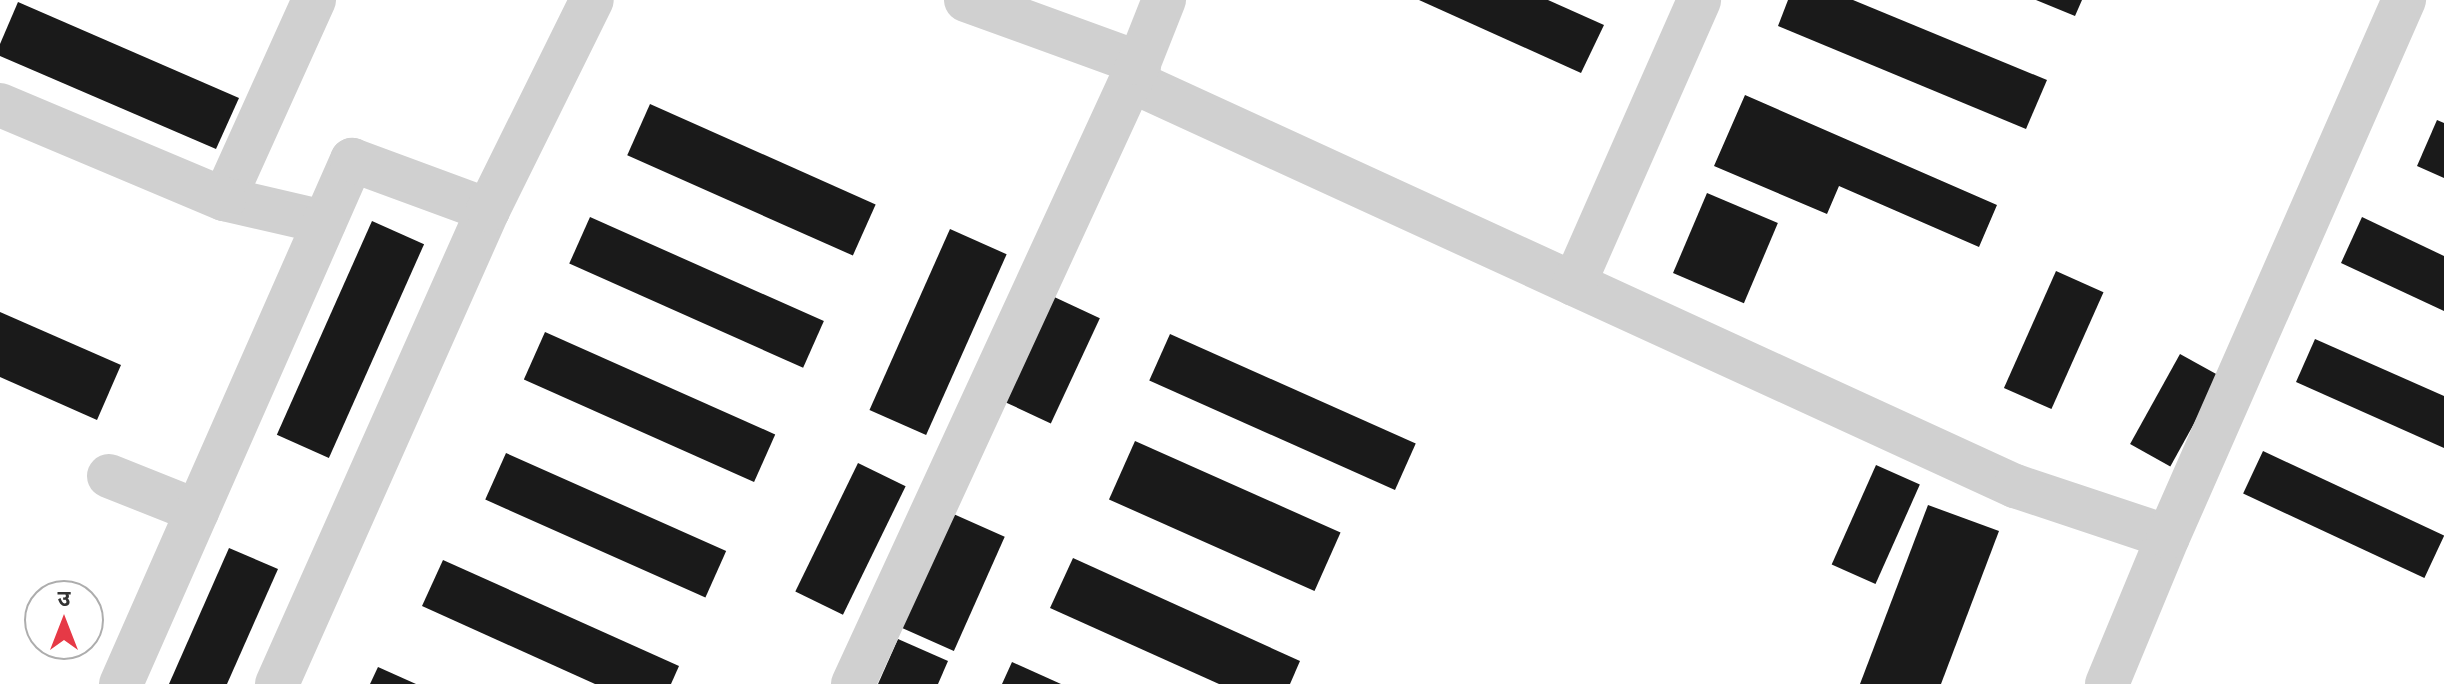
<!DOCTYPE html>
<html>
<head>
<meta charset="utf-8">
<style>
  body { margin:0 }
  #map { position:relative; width:2444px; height:684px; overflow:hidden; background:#fff; font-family:Quicksand,"Noto Sans Devanagari",sans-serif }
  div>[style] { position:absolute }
  .building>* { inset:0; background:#1a1a1a; transform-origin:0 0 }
  .minor>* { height:44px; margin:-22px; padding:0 22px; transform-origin:22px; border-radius:22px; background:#d0d0d0 }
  span { translate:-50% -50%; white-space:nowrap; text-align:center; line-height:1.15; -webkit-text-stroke:8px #fff; paint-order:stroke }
  .north { position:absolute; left:24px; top:580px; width:80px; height:80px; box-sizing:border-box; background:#fff; border:2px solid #adadad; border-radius:50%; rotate:0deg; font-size:22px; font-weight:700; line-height:32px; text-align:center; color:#333 }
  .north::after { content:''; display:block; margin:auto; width:28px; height:36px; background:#e63946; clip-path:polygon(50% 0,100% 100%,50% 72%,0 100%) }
</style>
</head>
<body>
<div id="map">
  <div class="building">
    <div style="clip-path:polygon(1419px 0,1548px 0,1604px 25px,1581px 73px)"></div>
    <div style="clip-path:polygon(1788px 0,1853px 0,2047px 80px,2026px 129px,1778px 26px)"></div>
    <div style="clip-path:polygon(2036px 0,2082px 0,2075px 16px)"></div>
    <div style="clip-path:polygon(18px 2px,239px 98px,216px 149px,0 56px,0 44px)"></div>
    <div style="clip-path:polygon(1745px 95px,1997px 205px,1979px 247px,1839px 186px,1827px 214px,1714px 166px)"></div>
    <div style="left:650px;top:104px;width:247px;height:56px;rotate:24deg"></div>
    <div style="clip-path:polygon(2437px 120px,2444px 123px,2444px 178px,2417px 166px)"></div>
    <div style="left:1707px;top:193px;width:77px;height:87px;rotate:23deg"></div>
    <div style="left:590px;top:217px;width:256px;height:51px;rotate:24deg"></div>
    <div style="clip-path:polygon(2362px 217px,2444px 256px,2444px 311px,2341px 263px)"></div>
    <div style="left:372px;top:221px;width:57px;height:234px;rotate:24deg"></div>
    <div style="left:950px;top:229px;width:62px;height:198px;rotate:24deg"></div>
    <div style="left:2056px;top:271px;width:52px;height:128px;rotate:24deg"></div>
    <div style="left:1050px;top:295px;width:55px;height:116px;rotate:25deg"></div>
    <div style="clip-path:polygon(0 312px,121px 365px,97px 420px,0 377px)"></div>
    <div style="left:545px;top:332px;width:252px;height:52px;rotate:24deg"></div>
    <div style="left:1170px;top:334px;width:269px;height:51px;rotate:24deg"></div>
    <div style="clip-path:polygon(2315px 339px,2444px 396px,2444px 448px,2296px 382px)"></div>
    <div style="left:2180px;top:354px;width:46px;height:103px;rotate:29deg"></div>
    <div style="left:1135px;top:441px;width:225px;height:64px;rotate:24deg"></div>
    <div style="left:2263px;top:451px;width:200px;height:47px;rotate:25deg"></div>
    <div style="left:506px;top:453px;width:241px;height:51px;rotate:24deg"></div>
    <div style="left:858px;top:463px;width:53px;height:143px;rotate:26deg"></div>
    <div style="left:1876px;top:465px;width:48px;height:109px;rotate:24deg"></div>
    <div style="clip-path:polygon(1928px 505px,1999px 531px,1941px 684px,1860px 684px)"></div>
    <div style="left:949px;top:512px;width:61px;height:125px;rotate:24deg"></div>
    <div style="clip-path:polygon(229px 548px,278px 569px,227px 684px,169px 684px)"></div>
    <div style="clip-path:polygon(1073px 558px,1300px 661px,1290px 684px,1219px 684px,1050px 608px)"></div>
    <div style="clip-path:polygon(443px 560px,679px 666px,671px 684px,595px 684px,422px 606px)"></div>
    <div style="clip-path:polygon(898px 639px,948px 661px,938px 684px,878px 684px)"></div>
    <div style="clip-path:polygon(1012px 662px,1061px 684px,1002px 684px)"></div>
    <div style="clip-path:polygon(378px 667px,416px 684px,370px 684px)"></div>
  </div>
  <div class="minor">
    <div style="left:314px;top:0;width:218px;rotate:114.3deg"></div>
    <div style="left:224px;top:199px;width:103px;rotate:13deg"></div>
    <div style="left:966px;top:0;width:184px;rotate:20deg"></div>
    <div style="left:1139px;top:63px;width:21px;rotate:93deg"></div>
    <div style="left:1138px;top:84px;width:965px;rotate:24.63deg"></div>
    <div style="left:2015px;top:486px;width:161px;rotate:18.4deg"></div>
    <div style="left:0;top:105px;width:243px;rotate:22.8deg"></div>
    <div style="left:1574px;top:284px;width:310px;rotate:-66.2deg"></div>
    <div style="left:109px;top:476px;width:95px;rotate:21.7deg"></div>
    <div style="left:121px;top:684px;width:573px;rotate:-66.21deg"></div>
    <div style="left:352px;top:160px;width:145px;rotate:20.2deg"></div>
    <div style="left:277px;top:684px;width:519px;rotate:-66deg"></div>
    <div style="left:488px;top:210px;width:234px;rotate:-63.7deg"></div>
    <div style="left:853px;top:684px;width:684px;rotate:-65.27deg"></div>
    <div style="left:1139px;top:63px;width:68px;rotate:-68.4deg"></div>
    <div style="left:2107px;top:684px;width:159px;rotate:-67.5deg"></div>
    <div style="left:2168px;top:537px;width:587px;rotate:-66.28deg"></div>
  </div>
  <div class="north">उ</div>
</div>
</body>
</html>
